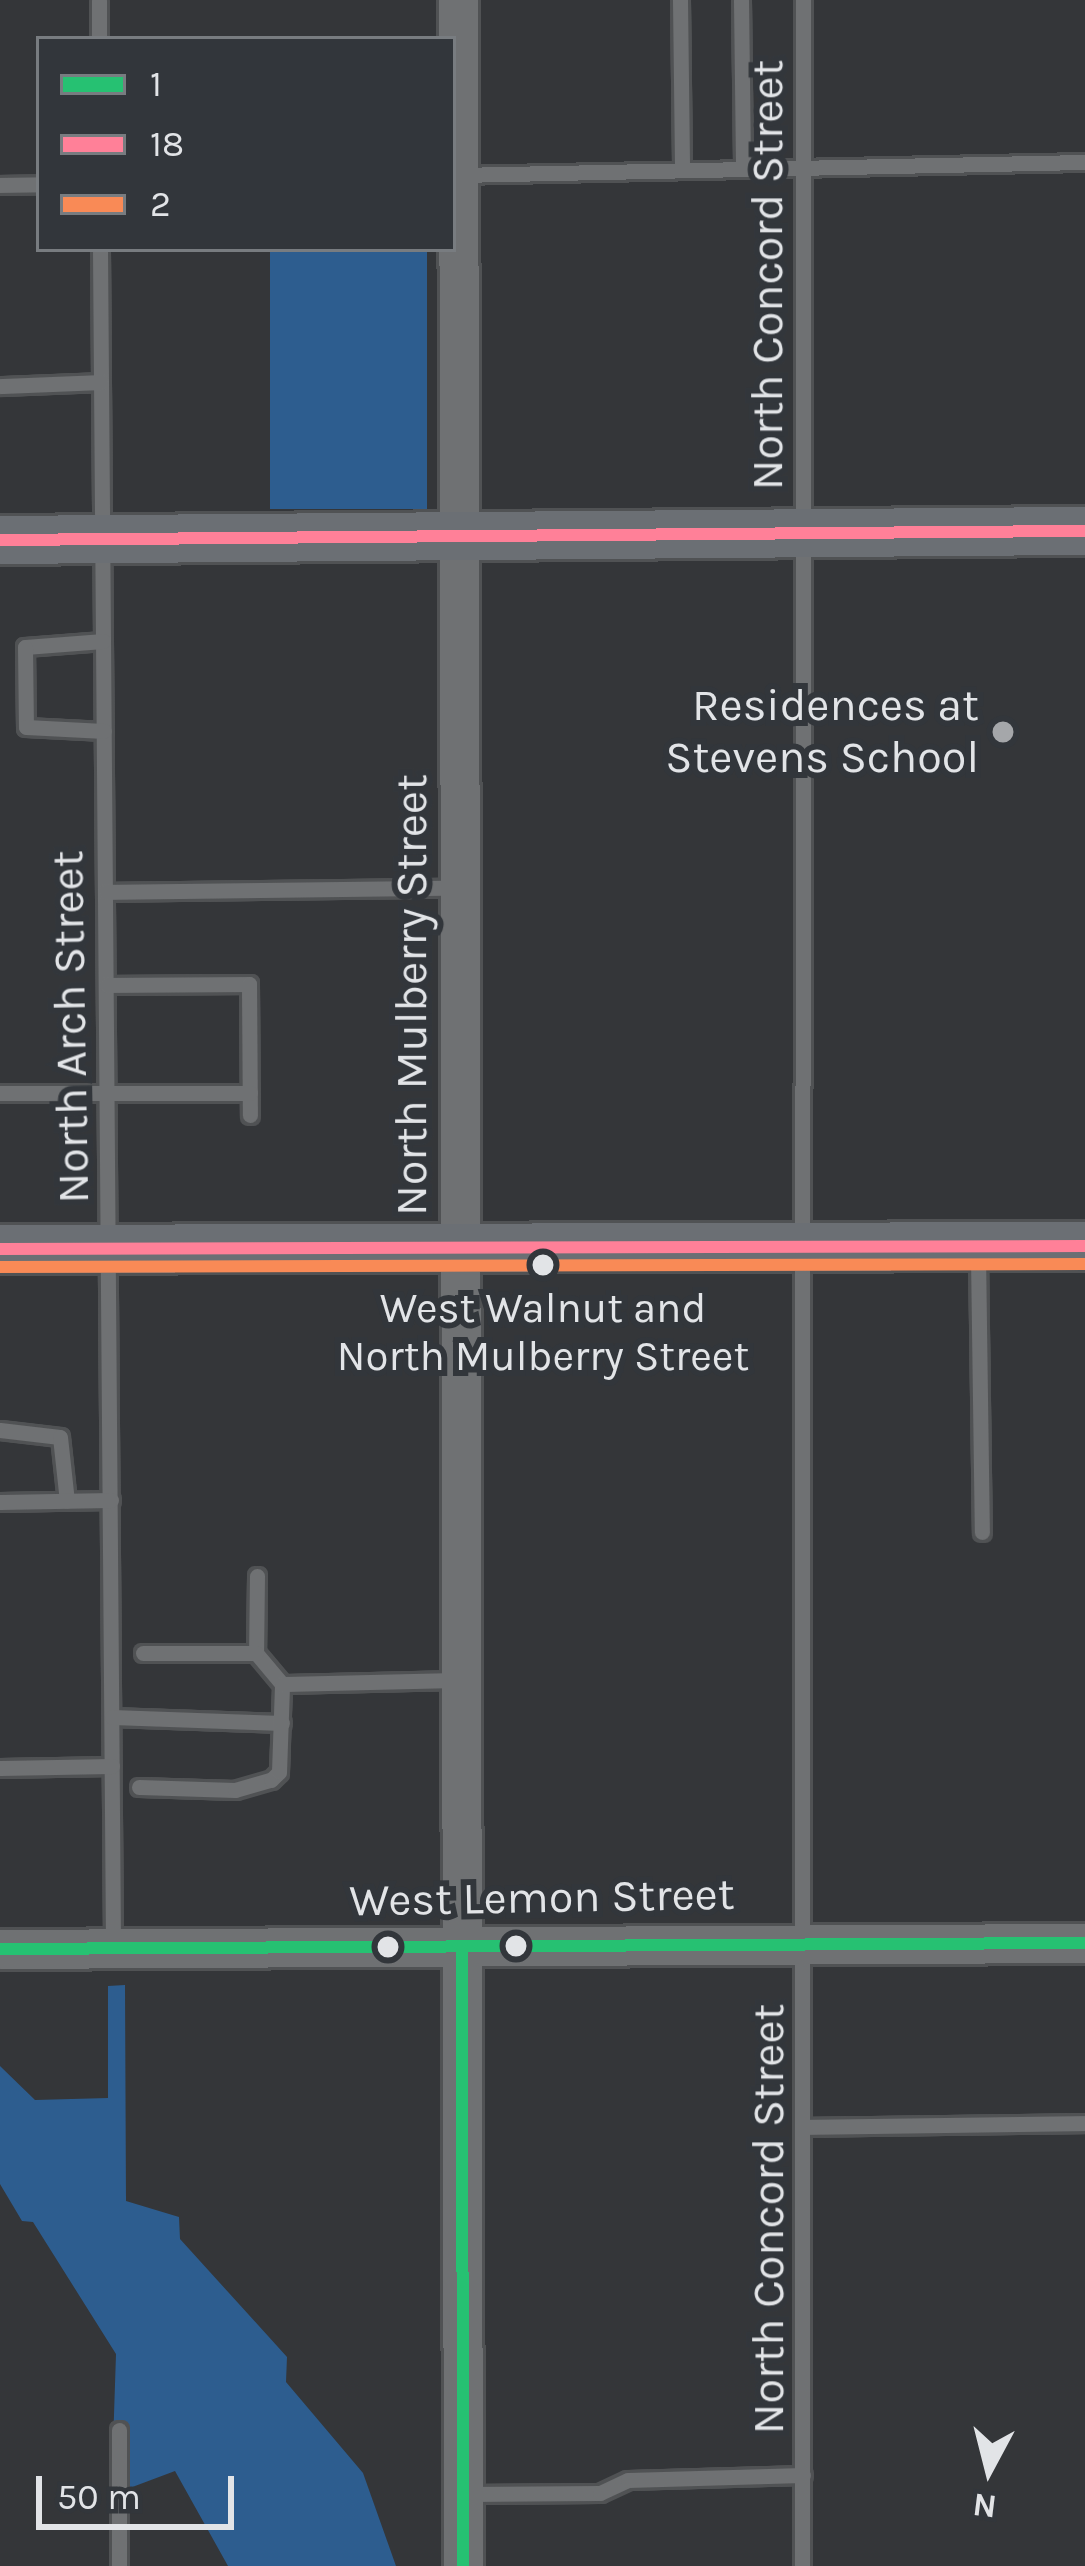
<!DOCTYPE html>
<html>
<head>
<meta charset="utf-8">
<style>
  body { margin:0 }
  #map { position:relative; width:1085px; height:2566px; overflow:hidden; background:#343639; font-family:Karla,sans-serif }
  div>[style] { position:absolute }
  .green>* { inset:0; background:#2d5d8f; transform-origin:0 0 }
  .roads { filter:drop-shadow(3px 0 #505254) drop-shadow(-3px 0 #505254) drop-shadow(0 3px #505254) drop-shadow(0 -3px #505254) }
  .service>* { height:15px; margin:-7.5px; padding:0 7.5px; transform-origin:7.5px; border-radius:7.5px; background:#6f7173 }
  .tertiary>* { height:39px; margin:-19.5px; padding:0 19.5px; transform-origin:19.5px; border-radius:19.5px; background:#6f7173 }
  .primary>* { height:48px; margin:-24px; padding:0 24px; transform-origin:24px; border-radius:24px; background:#6b6f74 }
  .bus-1>* { height:12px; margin:-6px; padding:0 6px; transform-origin:6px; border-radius:6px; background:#26c172 }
  .bus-2>* { height:12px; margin:-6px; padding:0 6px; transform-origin:6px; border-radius:6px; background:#ff8098 }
  .bus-3>* { height:12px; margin:-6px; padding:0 6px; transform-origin:6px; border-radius:6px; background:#f98a56 }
  .dots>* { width:33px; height:33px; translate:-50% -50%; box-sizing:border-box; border:6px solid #32363b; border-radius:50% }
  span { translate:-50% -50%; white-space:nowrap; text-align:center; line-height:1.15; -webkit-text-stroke:12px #32363b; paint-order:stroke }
  .bus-label { font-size:42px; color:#e2e4e7 }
  .street-label { font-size:45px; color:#e2e4e7 }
  .poi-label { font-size:45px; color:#e2e4e7 }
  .right { translate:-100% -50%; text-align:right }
  .legend { position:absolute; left:36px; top:36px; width:420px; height:216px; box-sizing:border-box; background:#32363b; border:3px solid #787c80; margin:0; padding:15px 21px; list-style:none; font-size:36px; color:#e2e4e7 }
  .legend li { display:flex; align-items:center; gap:24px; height:60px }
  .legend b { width:60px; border:3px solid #787c80 }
  .north { position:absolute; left:929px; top:2410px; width:120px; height:120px; -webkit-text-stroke:9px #32363b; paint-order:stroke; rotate:187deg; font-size:33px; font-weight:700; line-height:48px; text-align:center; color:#e2e4e7 }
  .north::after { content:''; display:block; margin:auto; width:42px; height:54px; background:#e2e4e7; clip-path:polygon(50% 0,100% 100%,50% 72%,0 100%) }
  .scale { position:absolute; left:36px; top:2476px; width:198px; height:54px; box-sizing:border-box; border:6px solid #e2e4e7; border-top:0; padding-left:15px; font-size:36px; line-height:42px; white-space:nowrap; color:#e2e4e7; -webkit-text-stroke:9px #32363b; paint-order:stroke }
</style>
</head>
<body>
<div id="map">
  <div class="green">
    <div style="left:270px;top:249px;width:157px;height:260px"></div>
    <div style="clip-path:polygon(125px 1985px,126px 2201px,179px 2217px,180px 2239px,287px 2357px,286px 2382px,363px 2473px,396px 2566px,228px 2566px,175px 2471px,127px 2489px,125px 2566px,109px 2566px,116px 2354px,33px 2222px,22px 2221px,0 2184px,0 2066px,35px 2100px,108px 2098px,108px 1986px)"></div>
  </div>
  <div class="roads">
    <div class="service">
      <div style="left:99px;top:0;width:39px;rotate:90deg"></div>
      <div style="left:680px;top:0;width:170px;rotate:89.3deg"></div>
      <div style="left:741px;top:0;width:169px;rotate:89.3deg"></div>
      <div style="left:458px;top:175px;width:627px;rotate:-1.19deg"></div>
      <div style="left:0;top:185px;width:39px;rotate:-1deg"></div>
      <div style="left:100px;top:249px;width:1697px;rotate:89.56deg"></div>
      <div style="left:0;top:386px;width:101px;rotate:-2.3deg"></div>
      <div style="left:103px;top:641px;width:78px;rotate:175.6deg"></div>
      <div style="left:25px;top:647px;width:80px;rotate:89.3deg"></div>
      <div style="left:26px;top:727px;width:78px;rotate:2.9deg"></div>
      <div style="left:106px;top:892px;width:351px;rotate:-0.7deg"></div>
      <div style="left:107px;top:985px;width:142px;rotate:-0.4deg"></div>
      <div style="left:249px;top:984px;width:131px;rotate:89.6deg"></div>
      <div style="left:0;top:1093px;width:250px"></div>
      <div style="left:978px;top:1255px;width:277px;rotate:89.2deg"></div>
      <div style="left:0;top:1430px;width:60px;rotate:6.7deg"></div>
      <div style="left:60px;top:1437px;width:64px;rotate:83.8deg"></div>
      <div style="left:0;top:1502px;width:111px;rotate:-1deg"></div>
      <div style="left:257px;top:1576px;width:77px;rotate:90.7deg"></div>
      <div style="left:256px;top:1653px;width:40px;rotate:50deg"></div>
      <div style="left:143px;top:1653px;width:113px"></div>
      <div style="left:112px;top:1717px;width:170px;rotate:2deg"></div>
      <div style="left:0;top:1768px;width:112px;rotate:-1deg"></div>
      <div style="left:139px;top:1787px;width:96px;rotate:1.8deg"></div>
      <div style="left:235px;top:1790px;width:37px;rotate:-16deg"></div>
      <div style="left:271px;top:1780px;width:11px;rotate:-45deg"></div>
      <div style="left:279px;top:1772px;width:88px;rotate:-88deg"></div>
      <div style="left:282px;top:1684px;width:177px;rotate:-1.3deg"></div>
      <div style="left:805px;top:2127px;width:280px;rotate:-0.8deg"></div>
      <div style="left:119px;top:2430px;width:136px;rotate:90deg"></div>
      <div style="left:467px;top:2494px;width:133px;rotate:-0.4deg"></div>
      <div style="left:600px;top:2493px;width:31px;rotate:-25deg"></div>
      <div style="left:628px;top:2480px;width:175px;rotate:-1.6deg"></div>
      <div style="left:802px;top:2566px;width:2566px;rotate:-89.98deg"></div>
    </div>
    <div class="tertiary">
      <div style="left:458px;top:0;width:2566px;rotate:89.89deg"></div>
      <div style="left:0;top:1949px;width:1085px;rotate:-0.32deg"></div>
    </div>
    <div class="primary">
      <div style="left:0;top:540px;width:1085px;rotate:-0.48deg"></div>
      <div style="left:0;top:1249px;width:1085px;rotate:-0.16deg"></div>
    </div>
  </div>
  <div class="bus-1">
    <div style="left:462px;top:1946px;width:620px;rotate:89.91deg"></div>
    <div style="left:0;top:1949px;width:1085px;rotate:-0.32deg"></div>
  </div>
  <div class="bus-2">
    <div style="left:0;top:540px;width:1085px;rotate:-0.48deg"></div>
    <div style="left:0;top:1249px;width:1085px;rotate:-0.16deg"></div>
  </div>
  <div class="bus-3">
    <div style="left:0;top:1267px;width:1085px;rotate:-0.16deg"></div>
  </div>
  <div class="dots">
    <div style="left:1003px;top:732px;background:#a5a7aa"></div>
    <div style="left:543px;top:1265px;background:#e2e4e7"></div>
    <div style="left:516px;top:1946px;background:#e2e4e7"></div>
    <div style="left:388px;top:1947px;background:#e2e4e7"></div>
  </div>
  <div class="bus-label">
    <span style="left:543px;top:1332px">West Walnut and<br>North Mulberry Street</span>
  </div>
  <div class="street-label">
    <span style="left:768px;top:275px;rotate:-90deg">North Concord Street</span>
    <span style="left:412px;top:995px;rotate:-90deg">North Mulberry Street</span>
    <span style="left:71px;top:1027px;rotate:-91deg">North Arch Street</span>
    <span style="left:542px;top:1898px;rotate:-1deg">West Lemon Street</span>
    <span style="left:769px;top:2219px;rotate:-90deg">North Concord Street</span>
  </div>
  <div class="poi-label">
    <span class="right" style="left:979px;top:732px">Residences at<br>Stevens School</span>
  </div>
  <ul class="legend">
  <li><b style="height:15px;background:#26c172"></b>1</li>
  <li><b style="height:15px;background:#ff8098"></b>18</li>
  <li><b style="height:15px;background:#f98a56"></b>2</li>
  </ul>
  <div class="north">N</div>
  <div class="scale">50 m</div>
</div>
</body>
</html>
